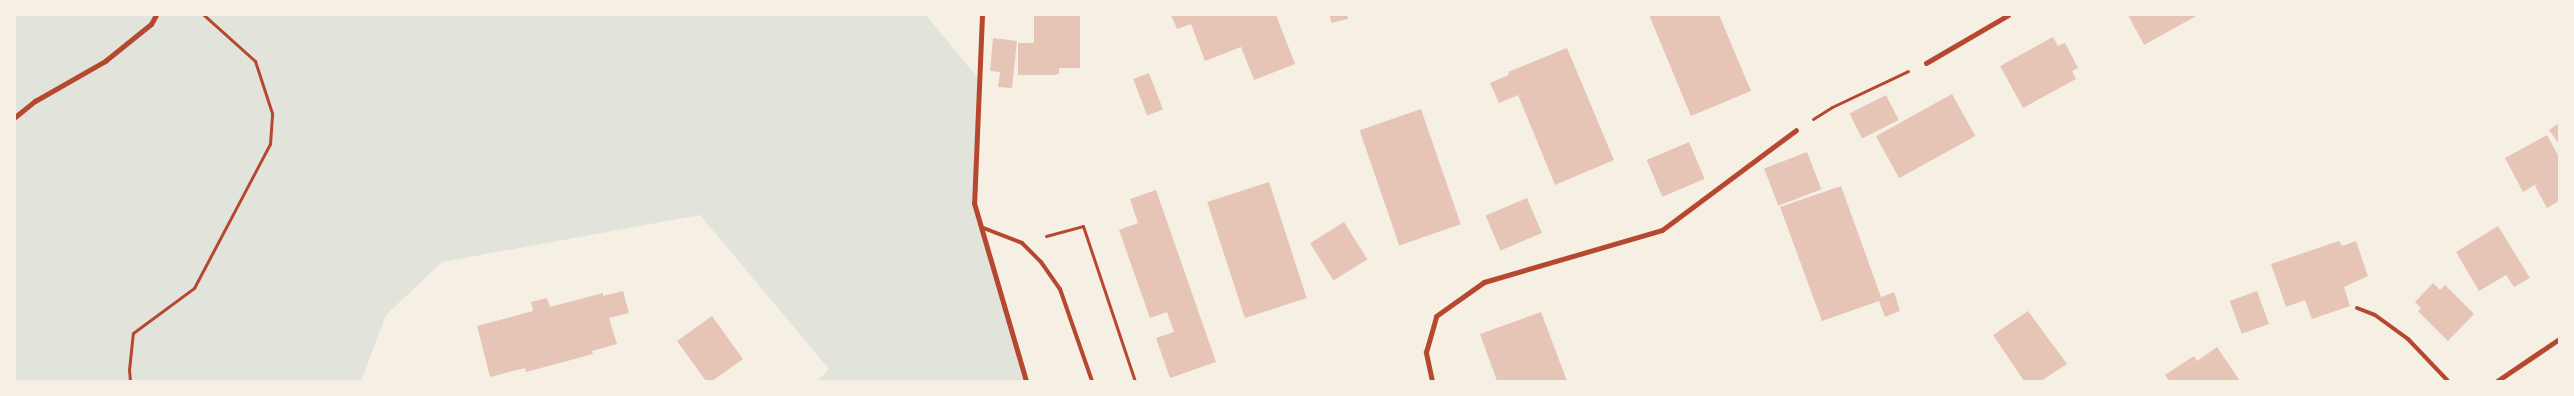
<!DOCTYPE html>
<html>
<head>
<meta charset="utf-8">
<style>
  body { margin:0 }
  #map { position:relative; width:2574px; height:396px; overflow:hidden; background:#f6efe4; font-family:"Public Sans",sans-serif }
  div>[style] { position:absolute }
  .green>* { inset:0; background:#e2e4dc }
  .building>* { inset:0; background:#e6c5b7; transform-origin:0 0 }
  .path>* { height:3px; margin:-1.5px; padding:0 1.5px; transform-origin:1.5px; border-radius:1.5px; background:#b5482f }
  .service>* { height:4px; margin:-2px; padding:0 2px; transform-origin:2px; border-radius:2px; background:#b5482f }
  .minor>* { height:5px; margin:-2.5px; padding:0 2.5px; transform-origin:2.5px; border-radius:2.5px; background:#b5482f }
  span { translate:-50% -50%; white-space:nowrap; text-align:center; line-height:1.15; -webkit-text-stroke:4px #f6efe4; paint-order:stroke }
  .frame { position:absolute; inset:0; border:16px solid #f6efe4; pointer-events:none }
</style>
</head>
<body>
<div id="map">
  <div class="green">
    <div style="clip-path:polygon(15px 15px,926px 15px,980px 81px,974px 203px,1027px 381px,817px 381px,829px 369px,700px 215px,442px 262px,386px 315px,361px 381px,15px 381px)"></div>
  </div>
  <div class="building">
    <div style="clip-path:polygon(1034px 15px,1080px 15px,1080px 68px,1059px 68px,1059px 74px,1053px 75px,1018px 75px,1018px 43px,1034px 43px)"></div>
    <div style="clip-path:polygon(1171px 15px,1276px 15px,1295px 64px,1254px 80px,1241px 47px,1205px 61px,1191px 24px,1177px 29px)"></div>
    <div style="clip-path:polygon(1330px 15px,1347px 15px,1348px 19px,1331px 23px)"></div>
    <div style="clip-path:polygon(1649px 15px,1719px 15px,1751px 91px,1691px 116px)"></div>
    <div style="clip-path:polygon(2128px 15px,2198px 15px,2144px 45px)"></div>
    <div style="clip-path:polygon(2053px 37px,2058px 46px,2065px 43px,2078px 68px,2072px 71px,2076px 79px,2023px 108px,2000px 66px)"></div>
    <div style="clip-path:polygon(993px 38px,1017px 41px,1012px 88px,998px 87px,1000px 72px,990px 71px)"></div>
    <div style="clip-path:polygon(1567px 48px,1614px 160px,1555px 185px,1518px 95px,1499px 103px,1490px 83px,1509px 75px,1508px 72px)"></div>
    <div style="left:1149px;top:73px;width:39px;height:17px;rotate:69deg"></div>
    <div style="left:1952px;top:94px;width:48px;height:87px;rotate:61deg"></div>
    <div style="left:1886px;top:95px;width:28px;height:41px;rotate:63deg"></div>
    <div style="left:1421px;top:109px;width:122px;height:65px;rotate:71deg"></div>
    <div style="clip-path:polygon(2559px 123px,2559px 144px,2549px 130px)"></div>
    <div style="clip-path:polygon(2547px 135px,2559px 157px,2559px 201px,2547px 208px,2535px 186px,2538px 183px,2523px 192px,2505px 158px)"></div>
    <div style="left:1689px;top:142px;width:40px;height:46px;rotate:67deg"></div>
    <div style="left:1807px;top:152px;width:40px;height:46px;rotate:69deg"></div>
    <div style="left:1269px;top:182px;width:122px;height:65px;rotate:72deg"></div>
    <div style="clip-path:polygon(1841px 186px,1881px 297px,1894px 292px,1900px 311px,1885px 317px,1879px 301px,1822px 321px,1780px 207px)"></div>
    <div style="clip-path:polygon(1156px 190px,1216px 362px,1170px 378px,1156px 338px,1174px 332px,1167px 312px,1150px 318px,1119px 230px,1138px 223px,1130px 199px)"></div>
    <div style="left:1527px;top:198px;width:38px;height:45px;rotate:67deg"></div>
    <div style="left:1344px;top:222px;width:44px;height:40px;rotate:58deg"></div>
    <div style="clip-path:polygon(2498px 226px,2530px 278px,2514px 287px,2506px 275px,2479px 291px,2456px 252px)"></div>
    <div style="clip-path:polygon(2339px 241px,2342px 246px,2356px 241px,2368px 276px,2344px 287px,2350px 306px,2312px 319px,2305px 300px,2286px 307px,2271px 264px)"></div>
    <div style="clip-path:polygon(2433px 283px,2440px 290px,2445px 285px,2474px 314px,2448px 341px,2418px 311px,2421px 308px,2415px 302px)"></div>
    <div style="clip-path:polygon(623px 291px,629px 313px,609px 318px,617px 344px,592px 351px,593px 354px,526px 372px,525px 368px,490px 377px,477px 326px,533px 311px,531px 302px,547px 298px,550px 307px,603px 293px,603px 296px)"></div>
    <div style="left:2257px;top:291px;width:35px;height:29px;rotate:70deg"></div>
    <div style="clip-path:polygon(2028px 311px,2067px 364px,2041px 381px,2024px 381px,1993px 335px)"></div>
    <div style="clip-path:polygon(1541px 312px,1567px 381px,1497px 381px,1480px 334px)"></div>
    <div style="clip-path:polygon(712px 316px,743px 359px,712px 381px,706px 381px,677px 341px)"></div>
    <div style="clip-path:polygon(2217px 347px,2240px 381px,2169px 381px,2165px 375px,2194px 356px,2197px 361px)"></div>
  </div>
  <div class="path">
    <div style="left:1813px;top:119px;width:22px;rotate:-32deg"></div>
    <div style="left:1832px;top:107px;width:84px;rotate:-25.3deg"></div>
    <div style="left:1046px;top:236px;width:38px;rotate:-15deg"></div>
    <div style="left:1083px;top:226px;width:163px;rotate:71.5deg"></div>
    <div style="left:130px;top:381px;width:11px;rotate:-95deg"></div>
    <div style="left:129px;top:370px;width:37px;rotate:-84deg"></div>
    <div style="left:133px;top:333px;width:76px;rotate:-36.4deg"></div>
    <div style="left:194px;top:288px;width:163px;rotate:-62.2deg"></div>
    <div style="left:270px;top:144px;width:31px;rotate:-86deg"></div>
    <div style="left:272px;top:113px;width:55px;rotate:-108.1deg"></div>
    <div style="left:255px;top:61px;width:69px;rotate:-138deg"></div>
  </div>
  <div class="service">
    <div style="left:981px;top:227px;width:44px;rotate:21.3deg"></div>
    <div style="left:1022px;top:243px;width:27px;rotate:45deg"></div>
    <div style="left:1041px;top:262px;width:33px;rotate:55deg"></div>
    <div style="left:1060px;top:289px;width:97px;rotate:70.8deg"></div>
    <div style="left:2357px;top:308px;width:19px;rotate:21deg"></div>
    <div style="left:2375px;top:315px;width:41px;rotate:36deg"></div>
    <div style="left:2408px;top:339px;width:58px;rotate:46.4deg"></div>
  </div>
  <div class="minor">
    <div style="left:982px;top:15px;width:188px;rotate:92.4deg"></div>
    <div style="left:974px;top:203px;width:185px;rotate:73.7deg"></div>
    <div style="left:1926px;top:63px;width:95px;rotate:-30.3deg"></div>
    <div style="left:15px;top:117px;width:26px;rotate:-39deg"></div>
    <div style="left:35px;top:101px;width:81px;rotate:-29.7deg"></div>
    <div style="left:105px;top:61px;width:59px;rotate:-38.8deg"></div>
    <div style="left:151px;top:24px;width:10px;rotate:-61deg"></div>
    <div style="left:1432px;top:381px;width:30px;rotate:-102deg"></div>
    <div style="left:1426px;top:352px;width:37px;rotate:-74deg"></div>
    <div style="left:1436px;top:316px;width:59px;rotate:-35.3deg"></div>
    <div style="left:1484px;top:282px;width:185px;rotate:-16.3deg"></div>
    <div style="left:1662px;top:230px;width:167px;rotate:-36.7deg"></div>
    <div style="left:2497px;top:381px;width:75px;rotate:-34.1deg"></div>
  </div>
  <div class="frame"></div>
</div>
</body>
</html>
